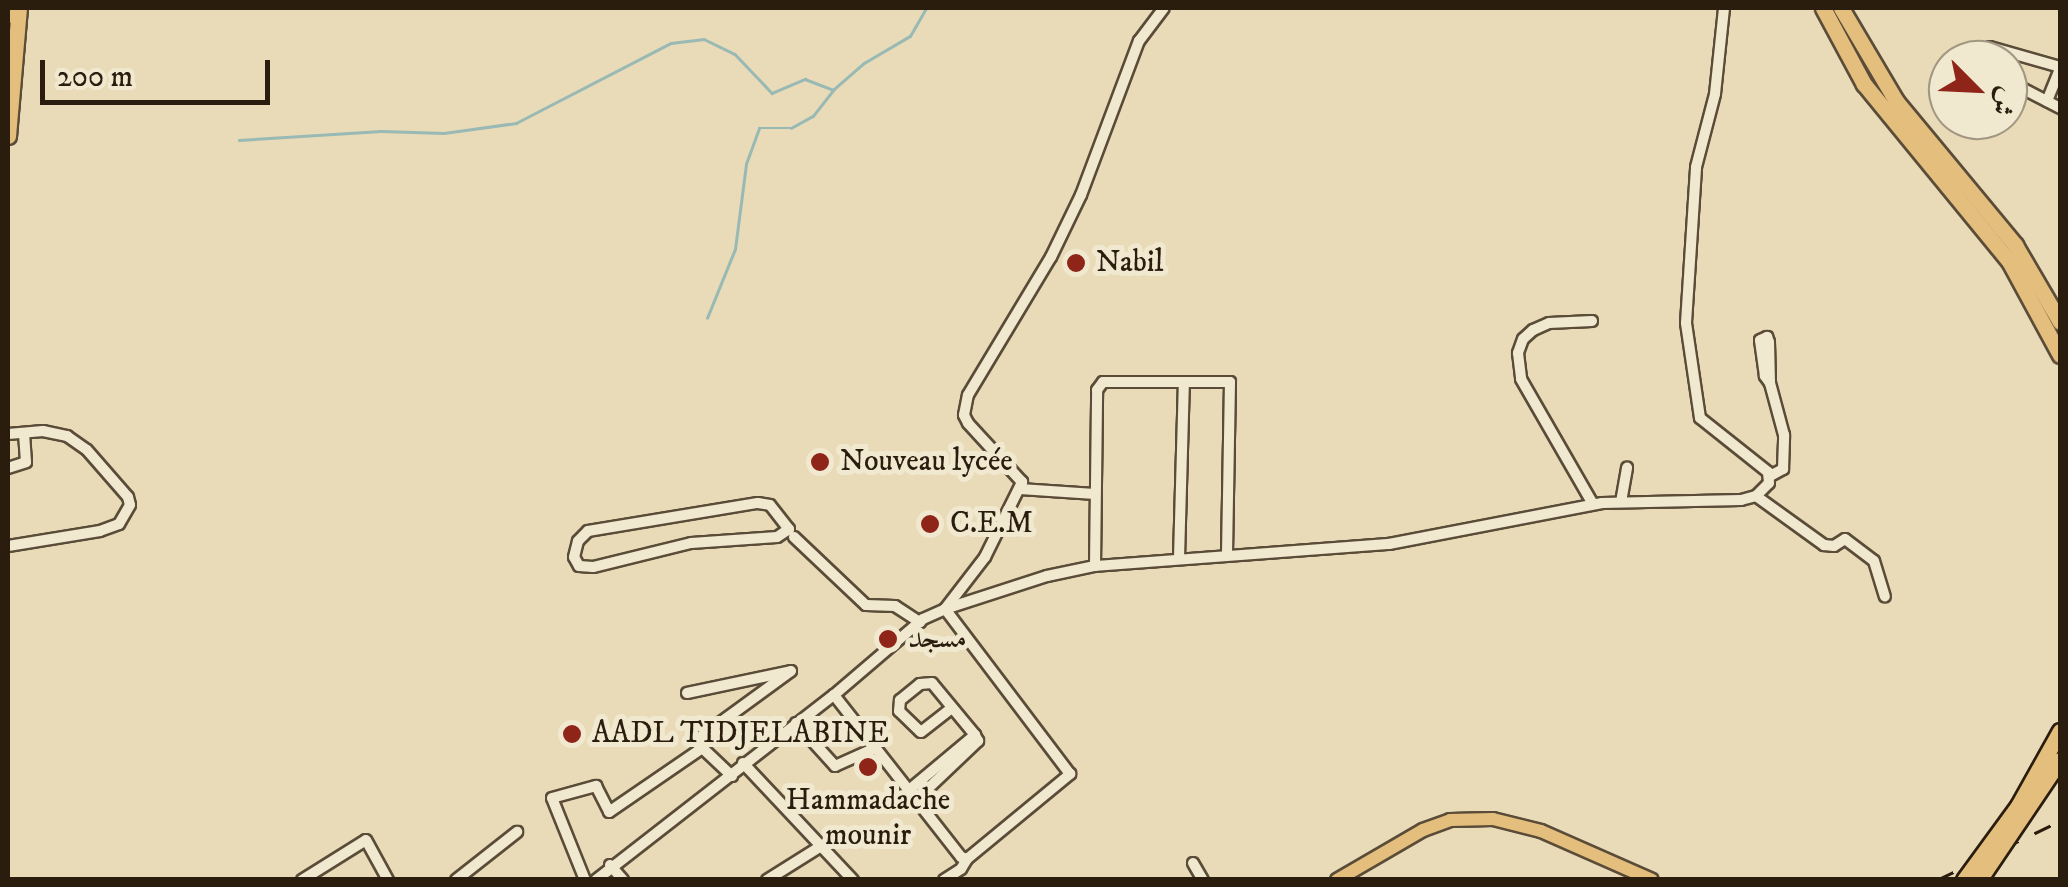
<!DOCTYPE html>
<html>
<head>
<meta charset="utf-8">
<style>
  body { margin:0 }
  #map { position:relative; width:2068px; height:887px; overflow:hidden; background:#e9dbb7; font-family:"IM FELL DW Pica",Amiri,serif }
  div>[style] { position:absolute }
  .stream>* { height:2.5px; margin:-1.25px; padding:0 1.25px; transform-origin:1.25px; border-radius:1.25px; background:#99b9b5 }
  .roads { filter:drop-shadow(2px 0 #5a4c38) drop-shadow(-2px 0 #5a4c38) drop-shadow(0 2px #5a4c38) drop-shadow(0 -2px #5a4c38) }
  .minor>* { height:10px; margin:-5px; padding:0 5px; transform-origin:5px; border-radius:5px; background:#f1e8d0 }
  .major>* { height:12px; margin:-6px; padding:0 6px; transform-origin:6px; border-radius:6px; background:#e4be7c }
  .highway>* { height:15px; margin:-7.5px; padding:0 7.5px; transform-origin:7.5px; border-radius:7.5px; background:#e4be7c }
  .rail>* { height:2.5px; margin-top:-1.25px; transform-origin:0; background:repeating-linear-gradient(90deg,#2a1d0e 0 18px,transparent 0 36px) }
  .bridges { filter:drop-shadow(2px 0 #2a1d0e) drop-shadow(-2px 0 #2a1d0e) drop-shadow(0 2px #2a1d0e) drop-shadow(0 -2px #2a1d0e) }
  .highway-bridge>* { height:15px; margin:-7.5px; padding:0 7.5px; transform-origin:7.5px; border-radius:7.5px; background:#e4be7c }
  .dots>* { width:28px; height:28px; translate:-50% -50%; box-sizing:border-box; border:5px solid #f1e8d0; border-radius:50% }
  span { translate:-50% -50%; white-space:nowrap; text-align:center; line-height:1.15; -webkit-text-stroke:10px #f1e8d0; paint-order:stroke }
  .poi-label { font-size:30px; color:#2a1d0e }
  .left { translate:0 -50%; text-align:left }
  .frame { position:absolute; inset:0; border:10px solid #2a1d0e; pointer-events:none }
  .north { position:absolute; left:1928px; top:40px; width:100px; height:100px; box-sizing:border-box; background:#f1e8d0; border:2px solid #a19782; border-radius:50%; rotate:114deg; font-size:28px; font-weight:700; line-height:40px; text-align:center; color:#2a1d0e }
  .north::after { content:''; display:block; margin:auto; width:35px; height:45px; background:#8f2418; clip-path:polygon(50% 0,100% 100%,50% 72%,0 100%) }
  .scale { position:absolute; left:40px; top:60px; width:230px; height:45px; box-sizing:border-box; border:5px solid #2a1d0e; border-top:0; padding-left:12px; font-size:30px; line-height:35px; white-space:nowrap; color:#2a1d0e; -webkit-text-stroke:8px #f1e8d0; paint-order:stroke }
</style>
</head>
<body>
<div id="map">
  <div class="stream">
    <div style="left:239px;top:140px;width:142px;rotate:-3.6deg"></div>
    <div style="left:381px;top:131px;width:63px;rotate:1.8deg"></div>
    <div style="left:444px;top:133px;width:73px;rotate:-7.9deg"></div>
    <div style="left:516px;top:123px;width:174px;rotate:-27.3deg"></div>
    <div style="left:671px;top:43px;width:33px;rotate:-7deg"></div>
    <div style="left:704px;top:39px;width:34px;rotate:26deg"></div>
    <div style="left:735px;top:54px;width:54px;rotate:46.5deg"></div>
    <div style="left:772px;top:93px;width:36px;rotate:-23deg"></div>
    <div style="left:805px;top:79px;width:30px;rotate:21deg"></div>
    <div style="left:833px;top:90px;width:41px;rotate:-41.1deg"></div>
    <div style="left:864px;top:63px;width:53px;rotate:-30.4deg"></div>
    <div style="left:910px;top:36px;width:32px;rotate:-60deg"></div>
    <div style="left:707px;top:318px;width:74px;rotate:-67.9deg"></div>
    <div style="left:735px;top:249px;width:86px;rotate:-82.6deg"></div>
    <div style="left:746px;top:164px;width:38px;rotate:-70deg"></div>
    <div style="left:759px;top:128px;width:32px"></div>
    <div style="left:791px;top:128px;width:25px;rotate:-29deg"></div>
    <div style="left:813px;top:116px;width:33px;rotate:-52deg"></div>
  </div>
  <div class="roads">
    <div class="minor">
      <div style="left:1982px;top:60px;width:15px;rotate:-58deg"></div>
      <div style="left:1990px;top:47px;width:73px;rotate:15.9deg"></div>
      <div style="left:2008px;top:81px;width:59px;rotate:27.4deg"></div>
      <div style="left:2047px;top:101px;width:35px;rotate:-68deg"></div>
      <div style="left:1592px;top:321px;width:43px;rotate:177.3deg"></div>
      <div style="left:1549px;top:323px;width:17px;rotate:156deg"></div>
      <div style="left:1533px;top:330px;width:13px;rotate:138deg"></div>
      <div style="left:1523px;top:339px;width:15px;rotate:110deg"></div>
      <div style="left:1518px;top:353px;width:26px;rotate:83deg"></div>
      <div style="left:1521px;top:379px;width:144px;rotate:60.1deg"></div>
      <div style="left:1767px;top:337px;width:5px;rotate:68deg"></div>
      <div style="left:1769px;top:342px;width:41px;rotate:88.6deg"></div>
      <div style="left:1770px;top:383px;width:9px;rotate:-126deg"></div>
      <div style="left:1765px;top:376px;width:36px;rotate:-98deg"></div>
      <div style="left:1760px;top:340px;width:8px;rotate:-23deg"></div>
      <div style="left:8px;top:434px;width:35px;rotate:-5deg"></div>
      <div style="left:43px;top:431px;width:25px;rotate:12deg"></div>
      <div style="left:67px;top:436px;width:24px;rotate:35deg"></div>
      <div style="left:87px;top:450px;width:62px;rotate:48.9deg"></div>
      <div style="left:128px;top:497px;width:8px;rotate:76deg"></div>
      <div style="left:130px;top:505px;width:22px;rotate:120deg"></div>
      <div style="left:119px;top:524px;width:20px;rotate:160deg"></div>
      <div style="left:100px;top:531px;width:93px;rotate:170.7deg"></div>
      <div style="left:8px;top:468px;width:19px;rotate:-18deg"></div>
      <div style="left:26px;top:462px;width:29px;rotate:-94deg"></div>
      <div style="left:1770px;top:476px;width:15px;rotate:-28deg"></div>
      <div style="left:1783px;top:469px;width:34px;rotate:-88deg"></div>
      <div style="left:1784px;top:435px;width:54px;rotate:-105.1deg"></div>
      <div style="left:1020px;top:489px;width:75px;rotate:3.8deg"></div>
      <div style="left:1756px;top:496px;width:84px;rotate:35.8deg"></div>
      <div style="left:1824px;top:545px;width:10px;rotate:6deg"></div>
      <div style="left:1834px;top:546px;width:13px;rotate:-32deg"></div>
      <div style="left:1845px;top:539px;width:36px;rotate:37deg"></div>
      <div style="left:1874px;top:561px;width:37px;rotate:73deg"></div>
      <div style="left:1621px;top:502px;width:35px;rotate:-80deg"></div>
      <div style="left:758px;top:503px;width:12px;rotate:9deg"></div>
      <div style="left:770px;top:505px;width:31px;rotate:52deg"></div>
      <div style="left:789px;top:529px;width:14px;rotate:146deg"></div>
      <div style="left:777px;top:537px;width:86px;rotate:176deg"></div>
      <div style="left:691px;top:543px;width:101px;rotate:166.2deg"></div>
      <div style="left:593px;top:567px;width:14px;rotate:-176deg"></div>
      <div style="left:579px;top:566px;width:10px;rotate:-119deg"></div>
      <div style="left:574px;top:557px;width:16px;rotate:-76deg"></div>
      <div style="left:578px;top:541px;width:14px;rotate:-45deg"></div>
      <div style="left:588px;top:531px;width:172px;rotate:-9.4deg"></div>
      <div style="left:794px;top:537px;width:99px;rotate:43.4deg"></div>
      <div style="left:866px;top:605px;width:29px;rotate:2deg"></div>
      <div style="left:895px;top:606px;width:30px;rotate:33deg"></div>
      <div style="left:1179px;top:558px;width:174px;rotate:-88.4deg"></div>
      <div style="left:1095px;top:566px;width:176px;rotate:-89.3deg"></div>
      <div style="left:1097px;top:390px;width:10px;rotate:-53deg"></div>
      <div style="left:1103px;top:382px;width:127px"></div>
      <div style="left:1230px;top:382px;width:172px;rotate:91deg"></div>
      <div style="left:687px;top:693px;width:106px;rotate:-11.9deg"></div>
      <div style="left:791px;top:671px;width:119px;rotate:143.9deg"></div>
      <div style="left:695px;top:741px;width:51px;rotate:43.4deg"></div>
      <div style="left:834px;top:695px;width:206px;rotate:51.9deg"></div>
      <div style="left:961px;top:857px;width:6px;rotate:18deg"></div>
      <div style="left:967px;top:859px;width:134px;rotate:-39.5deg"></div>
      <div style="left:1070px;top:774px;width:207px;rotate:-127.1deg"></div>
      <div style="left:945px;top:609px;width:107px;rotate:-17.9deg"></div>
      <div style="left:1047px;top:576px;width:49px;rotate:-11.8deg"></div>
      <div style="left:1095px;top:566px;width:295px;rotate:-4.3deg"></div>
      <div style="left:1389px;top:544px;width:217px;rotate:-10.9deg"></div>
      <div style="left:1602px;top:503px;width:139px;rotate:-1.2deg"></div>
      <div style="left:1741px;top:500px;width:16px;rotate:-15deg"></div>
      <div style="left:1756px;top:496px;width:18px;rotate:-45deg"></div>
      <div style="left:1769px;top:483px;width:11px;rotate:-95deg"></div>
      <div style="left:1768px;top:472px;width:87px;rotate:-141.5deg"></div>
      <div style="left:1700px;top:418px;width:96px;rotate:-98.4deg"></div>
      <div style="left:1686px;top:323px;width:156px;rotate:-86.3deg"></div>
      <div style="left:1696px;top:167px;width:75px;rotate:-75.4deg"></div>
      <div style="left:1715px;top:94px;width:86px;rotate:-84deg"></div>
      <div style="left:796px;top:723px;width:58px;rotate:47.8deg"></div>
      <div style="left:835px;top:766px;width:44px;rotate:-24.2deg"></div>
      <div style="left:743px;top:763px;width:161px;rotate:46.8deg"></div>
      <div style="left:909px;top:790px;width:86px;rotate:-39.8deg"></div>
      <div style="left:916px;top:800px;width:86px;rotate:-43.6deg"></div>
      <div style="left:978px;top:741px;width:7px;rotate:-117deg"></div>
      <div style="left:975px;top:735px;width:67px;rotate:-129.6deg"></div>
      <div style="left:932px;top:683px;width:12px;rotate:175deg"></div>
      <div style="left:920px;top:684px;width:26px;rotate:141deg"></div>
      <div style="left:900px;top:700px;width:11px;rotate:95deg"></div>
      <div style="left:899px;top:711px;width:30px;rotate:44deg"></div>
      <div style="left:921px;top:732px;width:39px;rotate:-38deg"></div>
      <div style="left:1193px;top:863px;width:20px;rotate:60deg"></div>
      <div style="left:610px;top:865px;width:20px;rotate:49deg"></div>
      <div style="left:302px;top:880px;width:75px;rotate:-32deg"></div>
      <div style="left:366px;top:840px;width:46px;rotate:61.2deg"></div>
      <div style="left:456px;top:880px;width:78px;rotate:-38.2deg"></div>
      <div style="left:585px;top:880px;width:88px;rotate:-111.9deg"></div>
      <div style="left:552px;top:798px;width:46px;rotate:-15.3deg"></div>
      <div style="left:596px;top:786px;width:29px;rotate:63deg"></div>
      <div style="left:609px;top:812px;width:112px;rotate:-34.4deg"></div>
      <div style="left:596px;top:880px;width:301px;rotate:-37.9deg"></div>
      <div style="left:834px;top:695px;width:117px;rotate:-40.5deg"></div>
      <div style="left:923px;top:619px;width:24px;rotate:-24deg"></div>
      <div style="left:945px;top:609px;width:66px;rotate:-52.4deg"></div>
      <div style="left:985px;top:557px;width:84px;rotate:-63.7deg"></div>
      <div style="left:1022px;top:482px;width:80px;rotate:-132.5deg"></div>
      <div style="left:968px;top:423px;width:9px;rotate:-117deg"></div>
      <div style="left:964px;top:415px;width:20px;rotate:-79deg"></div>
      <div style="left:968px;top:395px;width:161px;rotate:-59deg"></div>
      <div style="left:1051px;top:257px;width:69px;rotate:-64.2deg"></div>
      <div style="left:1081px;top:195px;width:165px;rotate:-69.4deg"></div>
      <div style="left:1139px;top:41px;width:41px;rotate:-52.9deg"></div>
      <div style="left:767px;top:880px;width:64px;rotate:-32.2deg"></div>
      <div style="left:944px;top:880px;width:20px;rotate:-33deg"></div>
      <div style="left:961px;top:869px;width:12px;rotate:-59deg"></div>
    </div>
    <div class="major">
      <div style="left:1337px;top:880px;width:99px;rotate:-30.2deg"></div>
      <div style="left:1423px;top:830px;width:29px;rotate:-20deg"></div>
      <div style="left:1450px;top:820px;width:43px;rotate:-1.3deg"></div>
      <div style="left:1493px;top:819px;width:49px;rotate:14deg"></div>
      <div style="left:1541px;top:831px;width:121px;rotate:23.8deg"></div>
    </div>
    <div class="highway">
      <div style="left:1823px;top:8px;width:86px;rotate:61.7deg"></div>
      <div style="left:1864px;top:84px;width:229px;rotate:50.7deg"></div>
      <div style="left:2009px;top:261px;width:107px;rotate:61.5deg"></div>
      <div style="left:1841px;top:8px;width:108px;rotate:59.4deg"></div>
      <div style="left:1896px;top:101px;width:187px;rotate:50.4deg"></div>
      <div style="left:2015px;top:245px;width:89px;rotate:59.7deg"></div>
      <div style="left:8px;top:15px;width:7px;rotate:-90deg"></div>
      <div style="left:8px;top:136px;width:128px;rotate:-85.1deg"></div>
    </div>
  </div>
  <div class="rail">
    <div style="left:1937px;top:880px;width:136px;rotate:-25.6deg"></div>
  </div>
  <div class="bridges">
    <div class="highway-bridge">
      <div style="left:1964px;top:880px;width:92px;rotate:-53.9deg"></div>
      <div style="left:2018px;top:806px;width:86px;rotate:-60.8deg"></div>
      <div style="left:1979px;top:880px;width:145px;rotate:-56deg"></div>
    </div>
  </div>
  <div class="dots">
    <div style="left:1076px;top:263px;background:#8f2418"></div>
    <div style="left:820px;top:462px;background:#8f2418"></div>
    <div style="left:930px;top:524px;background:#8f2418"></div>
    <div style="left:888px;top:639px;background:#8f2418"></div>
    <div style="left:572px;top:734px;background:#8f2418"></div>
    <div style="left:868px;top:767px;background:#8f2418"></div>
  </div>
  <div class="poi-label">
    <span class="left" style="left:1096px;top:263px">Nabil</span>
    <span class="left" style="left:840px;top:462px">Nouveau lycée</span>
    <span class="left" style="left:950px;top:524px">C.E.M</span>
    <span class="left" style="left:908px;top:639px">مسجد</span>
    <span class="left" style="left:592px;top:734px">AADL TIDJELABINE</span>
    <span style="left:868px;top:818px">Hammadache<br>mounir</span>
  </div>
  <div class="frame"></div>
  <div class="north">ش</div>
  <div class="scale">200 m</div>
</div>
</body>
</html>
